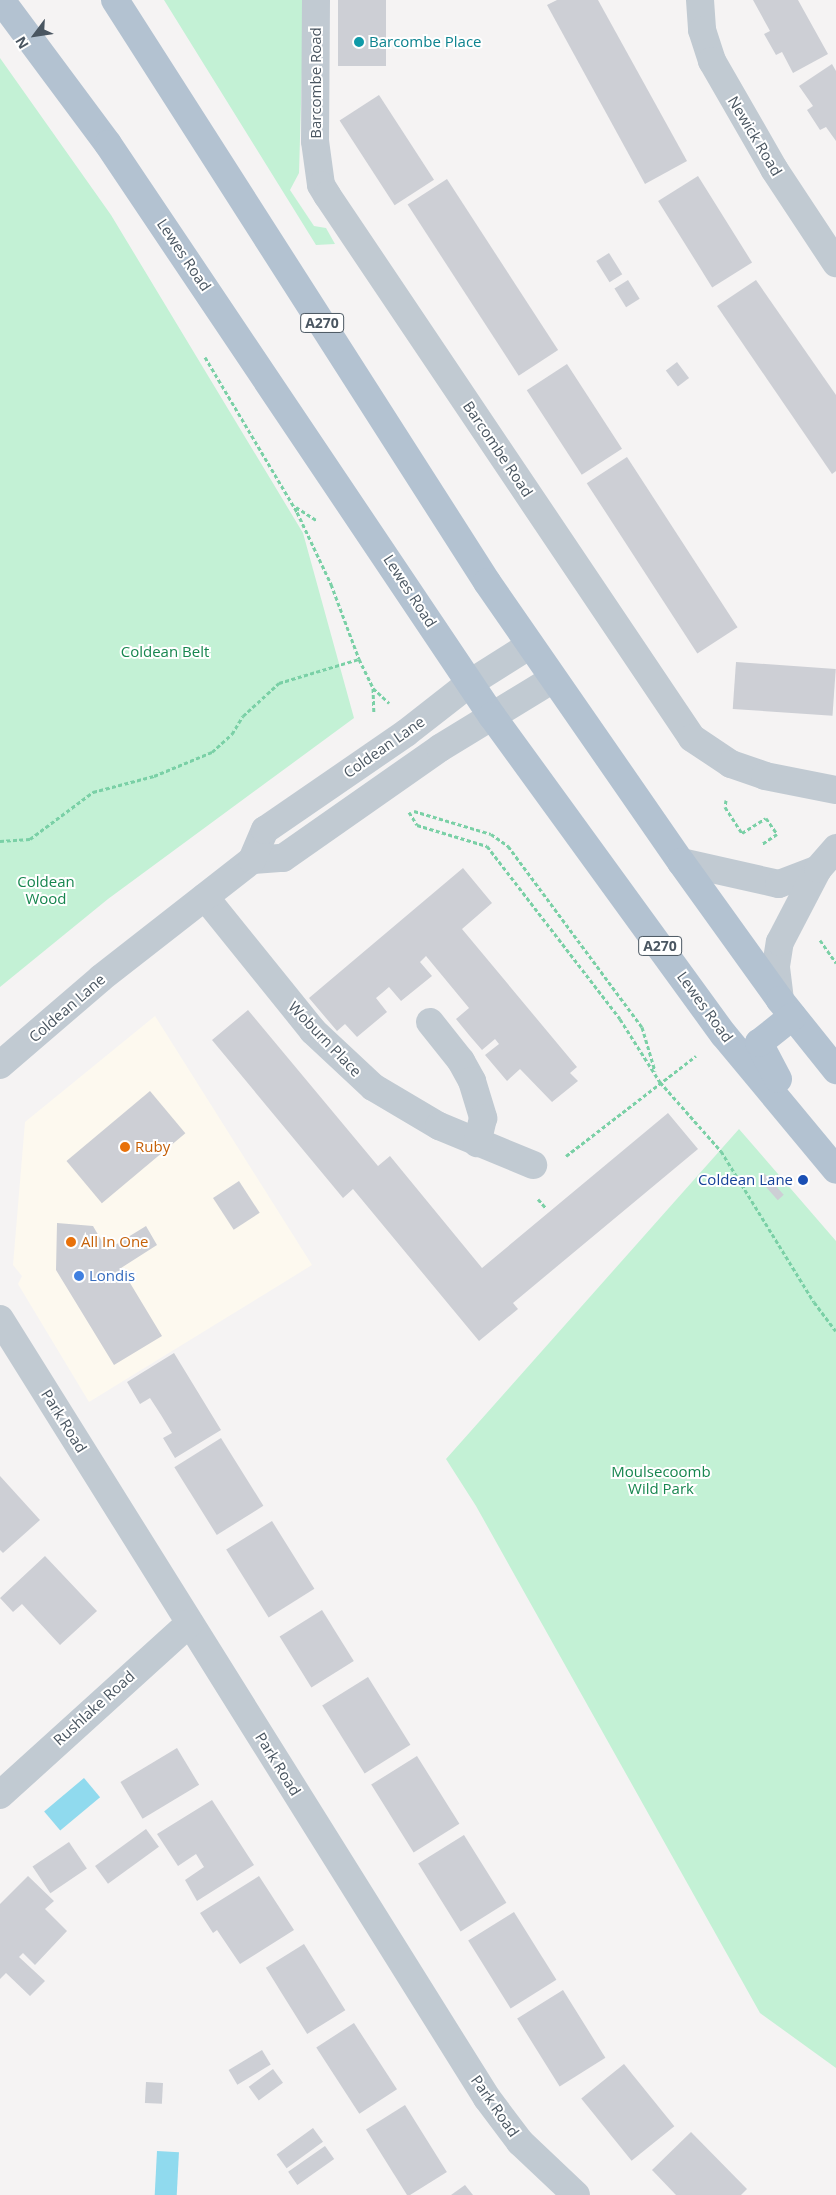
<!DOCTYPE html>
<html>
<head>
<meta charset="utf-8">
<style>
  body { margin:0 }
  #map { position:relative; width:836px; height:2195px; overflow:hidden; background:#f5f3f3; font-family:"Open Sans",sans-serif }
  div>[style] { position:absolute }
  .commercial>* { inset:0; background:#fdf9ef }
  .green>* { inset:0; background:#c3f1d5 }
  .water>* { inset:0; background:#90daee; transform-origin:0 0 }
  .building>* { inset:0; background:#cdcfd5; transform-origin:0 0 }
  .path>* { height:3px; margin-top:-1.5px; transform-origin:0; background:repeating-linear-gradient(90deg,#7ad0a6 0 4px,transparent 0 6.5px) }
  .minor>* { height:28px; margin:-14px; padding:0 14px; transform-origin:14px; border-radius:14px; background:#c1cad2 }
  .tertiary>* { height:28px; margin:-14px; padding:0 14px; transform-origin:14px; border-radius:14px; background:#c1cad2 }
  .primary>* { height:28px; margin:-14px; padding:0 14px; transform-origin:14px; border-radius:14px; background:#b3c2d1 }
  .dots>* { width:14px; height:14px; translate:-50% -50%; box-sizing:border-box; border:2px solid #fff; border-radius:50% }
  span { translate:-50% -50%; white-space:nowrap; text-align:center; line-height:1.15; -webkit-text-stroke:4px #fff; paint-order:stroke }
  .shield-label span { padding:1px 4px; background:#fff; border:1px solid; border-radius:4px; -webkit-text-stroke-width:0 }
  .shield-label { font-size:14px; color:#4a5661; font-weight:700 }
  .culture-label { font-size:15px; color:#0d838f }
  .left { translate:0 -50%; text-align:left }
  .street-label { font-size:15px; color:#4a5661 }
  .park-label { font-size:15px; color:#17864f }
  .food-label { font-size:15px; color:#c56008 }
  .transit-label { font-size:15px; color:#164399 }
  .right { translate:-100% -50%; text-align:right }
  .shop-label { font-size:15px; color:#366cbe }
  .north { position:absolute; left:10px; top:10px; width:50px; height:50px; -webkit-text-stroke:4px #fff; paint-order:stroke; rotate:239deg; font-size:14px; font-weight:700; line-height:20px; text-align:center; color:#4a5661 }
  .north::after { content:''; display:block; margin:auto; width:18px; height:22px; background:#4a5661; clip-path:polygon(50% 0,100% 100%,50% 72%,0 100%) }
</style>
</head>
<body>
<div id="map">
  <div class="commercial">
    <div style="clip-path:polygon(155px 1016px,312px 1265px,89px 1402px,18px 1284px,22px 1276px,13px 1265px,25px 1122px)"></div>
  </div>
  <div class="green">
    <div style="clip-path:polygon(164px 0,304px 0,299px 173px,290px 190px,314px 226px,326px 228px,335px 244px,316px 245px)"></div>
    <div style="clip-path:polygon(0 58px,111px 215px,303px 533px,354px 718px,108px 899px,0 987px)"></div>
    <div style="clip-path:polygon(739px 1129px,836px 1241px,836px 2068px,760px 2013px,476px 1506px,446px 1459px)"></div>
  </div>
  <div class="water">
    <div style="left:84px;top:1778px;width:25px;height:52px;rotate:50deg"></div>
    <div style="left:157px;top:2151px;width:22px;height:44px;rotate:3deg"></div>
  </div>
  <div class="building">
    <div style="left:338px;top:0;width:48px;height:66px"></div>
    <div style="clip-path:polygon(557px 0,598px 0,687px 161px,645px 184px,547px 5px)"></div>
    <div style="clip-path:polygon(753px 0,798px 0,828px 54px,793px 73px,782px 52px,776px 55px,764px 34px,770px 31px)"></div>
    <div style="clip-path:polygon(832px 64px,836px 71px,836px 141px,826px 127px,820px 130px,807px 110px,813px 106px,799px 86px)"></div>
    <div style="left:379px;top:95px;width:101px;height:47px;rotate:57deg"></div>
    <div style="left:698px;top:176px;width:102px;height:47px;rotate:58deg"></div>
    <div style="left:447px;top:179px;width:204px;height:47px;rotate:57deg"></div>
    <div style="left:609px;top:253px;width:25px;height:15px;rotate:58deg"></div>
    <div style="left:628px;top:280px;width:22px;height:16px;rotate:58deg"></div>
    <div style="clip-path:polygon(756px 280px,836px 395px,836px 471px,832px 474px,717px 306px)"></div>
    <div style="left:677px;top:362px;width:20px;height:14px;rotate:53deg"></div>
    <div style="left:567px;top:364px;width:101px;height:48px;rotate:57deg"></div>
    <div style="left:627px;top:457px;width:203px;height:48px;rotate:57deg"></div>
    <div style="left:736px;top:662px;width:100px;height:47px;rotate:4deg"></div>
    <div style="clip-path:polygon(463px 868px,492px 903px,462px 929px,577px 1067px,570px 1073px,578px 1081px,552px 1102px,520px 1069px,507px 1081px,485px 1055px,499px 1044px,495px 1039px,482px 1050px,469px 1035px,456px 1019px,469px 1008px,426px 956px,420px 962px,432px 976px,401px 1001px,389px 987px,382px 993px,376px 998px,387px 1012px,357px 1037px,345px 1024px,337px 1031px,309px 998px)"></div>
    <div style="clip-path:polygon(248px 1010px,378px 1166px,390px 1156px,482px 1268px,668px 1113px,698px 1149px,513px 1303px,518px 1309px,479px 1341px,353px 1189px,343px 1198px,212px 1040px)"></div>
    <div style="left:150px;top:1091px;width:55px;height:109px;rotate:50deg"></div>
    <div style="left:765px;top:1174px;width:28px;height:8px;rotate:48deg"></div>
    <div style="left:239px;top:1181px;width:38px;height:31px;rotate:57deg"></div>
    <div style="clip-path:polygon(57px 1223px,93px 1226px,107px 1250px,146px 1226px,157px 1245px,121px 1268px,162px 1336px,114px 1365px,56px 1270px)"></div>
    <div style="clip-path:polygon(174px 1353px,221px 1430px,175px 1458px,163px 1438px,172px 1433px,161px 1415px,150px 1398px,140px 1404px,127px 1382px)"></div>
    <div style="left:221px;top:1438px;width:80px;height:55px;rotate:58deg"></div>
    <div style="clip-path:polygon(0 1476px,40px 1520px,3px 1553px,0 1550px)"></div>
    <div style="left:272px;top:1521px;width:80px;height:54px;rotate:58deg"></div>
    <div style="clip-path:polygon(45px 1556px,97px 1611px,60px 1645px,22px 1604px,13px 1612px,0 1598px)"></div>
    <div style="left:322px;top:1610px;width:60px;height:50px;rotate:58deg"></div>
    <div style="left:368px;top:1677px;width:80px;height:54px;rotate:58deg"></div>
    <div style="left:177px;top:1748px;width:43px;height:66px;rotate:59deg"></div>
    <div style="left:417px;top:1756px;width:80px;height:54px;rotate:58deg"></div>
    <div style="clip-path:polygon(212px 1800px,254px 1865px,197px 1901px,185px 1880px,204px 1867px,196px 1854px,178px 1866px,157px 1834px)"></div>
    <div style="left:146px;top:1829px;width:22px;height:63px;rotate:54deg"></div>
    <div style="left:464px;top:1835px;width:80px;height:54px;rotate:58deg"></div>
    <div style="left:69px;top:1842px;width:32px;height:44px;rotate:56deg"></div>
    <div style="clip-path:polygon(28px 1876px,54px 1901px,45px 1909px,67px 1931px,35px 1965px,23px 1953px,19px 1957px,45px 1981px,30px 1996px,6px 1973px,0 1979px,0 1904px)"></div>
    <div style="clip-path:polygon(259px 1876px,294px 1930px,240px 1964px,217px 1930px,213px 1933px,200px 1913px)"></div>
    <div style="left:514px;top:1912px;width:80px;height:54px;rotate:58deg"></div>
    <div style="left:304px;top:1944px;width:78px;height:45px;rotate:58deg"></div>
    <div style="left:563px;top:1990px;width:80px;height:54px;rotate:58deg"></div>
    <div style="left:354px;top:2023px;width:79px;height:45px;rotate:57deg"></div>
    <div style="left:262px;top:2050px;width:17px;height:39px;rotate:59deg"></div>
    <div style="left:624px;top:2064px;width:80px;height:55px;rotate:51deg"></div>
    <div style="left:273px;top:2069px;width:17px;height:30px;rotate:54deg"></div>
    <div style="left:146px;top:2082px;width:17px;height:21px;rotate:3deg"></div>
    <div style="left:405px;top:2105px;width:79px;height:46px;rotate:58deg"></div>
    <div style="left:313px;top:2128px;width:17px;height:45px;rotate:54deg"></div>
    <div style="clip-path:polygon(691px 2132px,747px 2189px,741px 2195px,676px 2195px,652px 2170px)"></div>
    <div style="left:325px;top:2146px;width:16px;height:45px;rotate:55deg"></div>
    <div style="clip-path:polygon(465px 2185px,473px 2195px,451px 2195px)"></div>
  </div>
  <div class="path">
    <div style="left:205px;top:357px;width:180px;rotate:59.3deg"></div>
    <div style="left:297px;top:512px;width:80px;rotate:64.7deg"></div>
    <div style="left:331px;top:584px;width:80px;rotate:69.5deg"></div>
    <div style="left:359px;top:659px;width:32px;rotate:64deg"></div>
    <div style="left:373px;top:688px;width:22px;rotate:43deg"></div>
    <div style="left:296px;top:507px;width:24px;rotate:33deg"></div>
    <div style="left:373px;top:688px;width:24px;rotate:88deg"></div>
    <div style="left:726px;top:800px;width:7px;rotate:98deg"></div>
    <div style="left:725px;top:807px;width:31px;rotate:57deg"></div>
    <div style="left:742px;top:833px;width:28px;rotate:-32deg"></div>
    <div style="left:766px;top:818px;width:19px;rotate:55deg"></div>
    <div style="left:777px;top:834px;width:18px;rotate:146deg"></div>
    <div style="left:414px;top:811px;width:80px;rotate:16.6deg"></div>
    <div style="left:491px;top:834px;width:21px;rotate:35deg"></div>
    <div style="left:508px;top:846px;width:225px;rotate:53.5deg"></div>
    <div style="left:642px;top:1027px;width:46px;rotate:73.5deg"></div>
    <div style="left:409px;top:812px;width:15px;rotate:58deg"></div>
    <div style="left:417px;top:825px;width:73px;rotate:16.7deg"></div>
    <div style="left:487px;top:846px;width:218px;rotate:52.4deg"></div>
    <div style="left:620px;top:1019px;width:75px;rotate:57.6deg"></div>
    <div style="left:660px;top:1082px;width:92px;rotate:48.5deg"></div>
    <div style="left:721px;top:1151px;width:177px;rotate:58.4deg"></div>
    <div style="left:814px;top:1302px;width:36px;rotate:53deg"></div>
    <div style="left:0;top:841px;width:30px;rotate:-4deg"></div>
    <div style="left:30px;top:839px;width:79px;rotate:-36.7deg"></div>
    <div style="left:93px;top:792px;width:63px;rotate:-14.7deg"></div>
    <div style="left:154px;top:776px;width:63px;rotate:-22.5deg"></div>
    <div style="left:212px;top:752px;width:27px;rotate:-42deg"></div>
    <div style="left:232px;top:734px;width:21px;rotate:-59deg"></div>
    <div style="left:243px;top:716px;width:49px;rotate:-42.5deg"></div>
    <div style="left:279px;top:683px;width:84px;rotate:-16.7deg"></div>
    <div style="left:820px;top:940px;width:28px;rotate:55deg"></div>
    <div style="left:566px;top:1156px;width:164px;rotate:-37.6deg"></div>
    <div style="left:538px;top:1199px;width:11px;rotate:49deg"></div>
  </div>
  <div class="minor">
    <div style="left:316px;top:0;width:141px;rotate:90.4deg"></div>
    <div style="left:315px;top:141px;width:44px;rotate:82.2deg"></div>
    <div style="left:321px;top:185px;width:12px;rotate:59deg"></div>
    <div style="left:327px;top:195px;width:654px;rotate:56.09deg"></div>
    <div style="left:692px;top:738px;width:47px;rotate:33.7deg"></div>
    <div style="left:731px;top:764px;width:36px;rotate:19deg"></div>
    <div style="left:765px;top:776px;width:72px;rotate:11.2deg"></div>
    <div style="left:700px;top:0;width:30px;rotate:86deg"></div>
    <div style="left:702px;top:30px;width:33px;rotate:72deg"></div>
    <div style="left:712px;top:61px;width:125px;rotate:60.1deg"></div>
    <div style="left:774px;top:169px;width:113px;rotate:56.6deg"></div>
    <div style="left:681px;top:862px;width:100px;rotate:12.7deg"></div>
    <div style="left:779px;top:884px;width:42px;rotate:-21deg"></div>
    <div style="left:205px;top:897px;width:172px;rotate:51.1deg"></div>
    <div style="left:313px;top:1031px;width:82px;rotate:43deg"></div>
    <div style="left:373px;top:1087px;width:77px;rotate:30.6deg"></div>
    <div style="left:439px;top:1126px;width:102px;rotate:22.5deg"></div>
    <div style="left:780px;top:1000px;width:34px;rotate:-97deg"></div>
    <div style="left:776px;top:966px;width:24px;rotate:-81deg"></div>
    <div style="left:780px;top:942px;width:82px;rotate:-62.5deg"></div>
    <div style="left:818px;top:869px;width:28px;rotate:-49deg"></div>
    <div style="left:430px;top:1022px;width:50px;rotate:51.5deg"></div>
    <div style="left:461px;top:1061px;width:23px;rotate:61deg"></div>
    <div style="left:472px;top:1081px;width:39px;rotate:73deg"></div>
    <div style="left:483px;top:1118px;width:26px;rotate:103deg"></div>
    <div style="left:0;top:1319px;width:919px;rotate:57.99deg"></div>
    <div style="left:487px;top:2098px;width:55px;rotate:53.1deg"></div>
    <div style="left:520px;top:2142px;width:77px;rotate:43.4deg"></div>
    <div style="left:0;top:1795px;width:256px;rotate:-42.2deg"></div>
  </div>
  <div class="tertiary">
    <div style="left:252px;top:860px;width:31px;rotate:-4deg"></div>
    <div style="left:283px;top:858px;width:192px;rotate:-35deg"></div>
    <div style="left:440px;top:748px;width:132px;rotate:-31.4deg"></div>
    <div style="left:0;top:1065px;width:133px;rotate:-40.7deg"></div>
    <div style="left:101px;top:978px;width:192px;rotate:-38deg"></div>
    <div style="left:252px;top:860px;width:33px;rotate:-67deg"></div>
    <div style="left:265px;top:830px;width:171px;rotate:-34.5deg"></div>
    <div style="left:406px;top:733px;width:81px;rotate:-38deg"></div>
    <div style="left:470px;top:683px;width:71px;rotate:-32.3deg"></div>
  </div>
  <div class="primary">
    <div style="left:1px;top:0;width:179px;rotate:53.4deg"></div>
    <div style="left:108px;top:144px;width:689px;rotate:56.13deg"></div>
    <div style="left:492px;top:716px;width:394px;rotate:54deg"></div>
    <div style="left:724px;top:1035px;width:175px;rotate:50.3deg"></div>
    <div style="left:115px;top:0;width:691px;rotate:57.41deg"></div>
    <div style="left:487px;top:582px;width:341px;rotate:55.3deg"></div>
    <div style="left:681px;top:862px;width:170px;rotate:54.3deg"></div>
    <div style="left:780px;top:1000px;width:90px;rotate:51.3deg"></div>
    <div style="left:778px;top:1079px;width:41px;rotate:-117.8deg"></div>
    <div style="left:759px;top:1043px;width:43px;rotate:-38.5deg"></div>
  </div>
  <div class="dots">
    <div style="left:359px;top:42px;background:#0f9aa8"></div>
    <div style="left:125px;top:1147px;background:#e8710a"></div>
    <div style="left:803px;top:1180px;background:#1a4fb4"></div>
    <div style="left:71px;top:1242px;background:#e8710a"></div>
    <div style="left:79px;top:1276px;background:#3f7fe0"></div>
  </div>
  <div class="shield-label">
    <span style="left:322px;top:323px">A270</span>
    <span style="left:660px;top:946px">A270</span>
  </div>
  <div class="culture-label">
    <span class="left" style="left:369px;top:42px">Barcombe Place</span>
  </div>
  <div class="street-label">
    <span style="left:316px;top:83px;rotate:-90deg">Barcombe Road</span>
    <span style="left:755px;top:136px;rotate:59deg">Newick Road</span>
    <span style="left:184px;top:255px;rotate:56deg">Lewes Road</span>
    <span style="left:498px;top:449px;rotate:56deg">Barcombe Road</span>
    <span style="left:410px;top:591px;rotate:57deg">Lewes Road</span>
    <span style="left:384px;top:747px;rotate:-35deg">Coldean Lane</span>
    <span style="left:705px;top:1007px;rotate:54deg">Lewes Road</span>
    <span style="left:67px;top:1008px;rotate:-41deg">Coldean Lane</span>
    <span style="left:325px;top:1039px;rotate:46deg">Woburn Place</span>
    <span style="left:64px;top:1421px;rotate:58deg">Park Road</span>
    <span style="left:94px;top:1708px;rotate:-42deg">Rushlake Road</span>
    <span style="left:278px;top:1764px;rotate:58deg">Park Road</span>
    <span style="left:495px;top:2106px;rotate:55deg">Park Road</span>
  </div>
  <div class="park-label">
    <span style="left:165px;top:652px">Coldean Belt</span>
    <span style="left:46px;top:890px">Coldean<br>Wood</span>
    <span style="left:661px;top:1480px">Moulsecoomb<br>Wild Park</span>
  </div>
  <div class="food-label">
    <span class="left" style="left:135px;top:1147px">Ruby</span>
    <span class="left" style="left:81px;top:1242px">All In One</span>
  </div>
  <div class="transit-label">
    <span class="right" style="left:793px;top:1180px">Coldean Lane</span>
  </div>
  <div class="shop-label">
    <span class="left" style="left:89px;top:1276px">Londis</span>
  </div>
  <div class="north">N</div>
</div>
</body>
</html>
